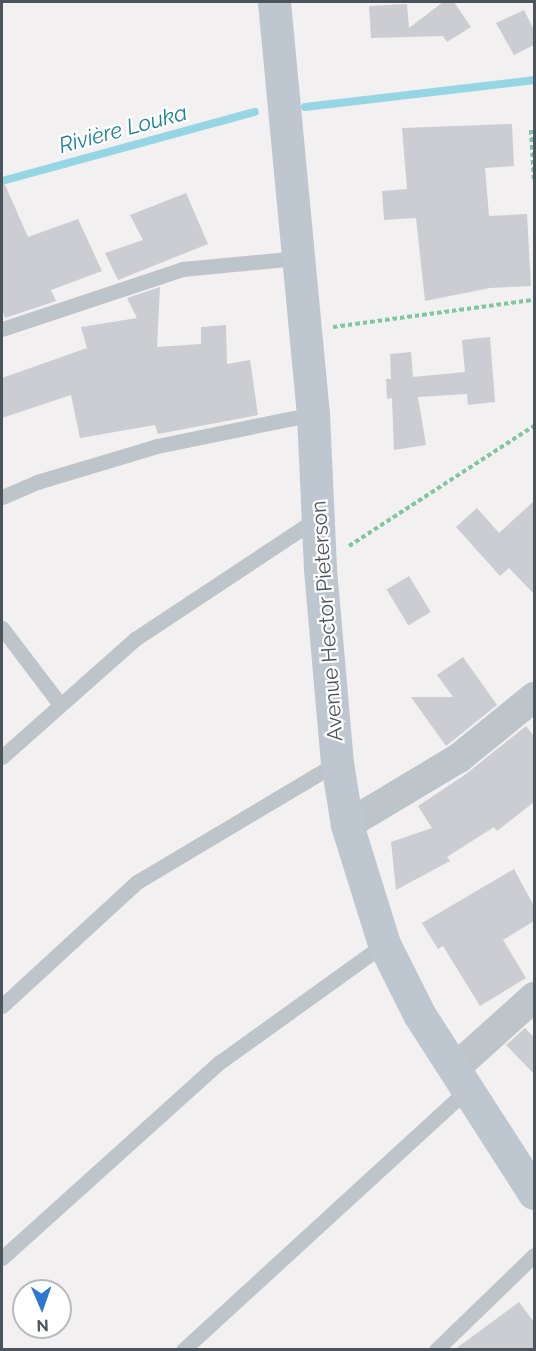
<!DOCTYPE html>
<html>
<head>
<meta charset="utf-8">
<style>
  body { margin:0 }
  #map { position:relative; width:536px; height:1351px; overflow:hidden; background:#f2f0f0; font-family:Raleway,sans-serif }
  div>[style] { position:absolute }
  .stream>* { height:8px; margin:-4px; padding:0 4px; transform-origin:4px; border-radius:4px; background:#95d5e4 }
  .building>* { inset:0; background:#cbcdd2; transform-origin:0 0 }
  .path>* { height:4px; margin-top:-2px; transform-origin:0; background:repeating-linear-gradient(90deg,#7fc6a1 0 4.5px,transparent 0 7.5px) }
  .lane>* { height:15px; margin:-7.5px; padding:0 7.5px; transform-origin:7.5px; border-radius:7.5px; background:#bdc5cb }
  .street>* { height:30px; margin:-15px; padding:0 15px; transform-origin:15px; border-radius:15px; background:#bdc5cb }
  .secondary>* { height:33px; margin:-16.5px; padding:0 16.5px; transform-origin:16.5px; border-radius:16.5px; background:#bec7d0 }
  span { translate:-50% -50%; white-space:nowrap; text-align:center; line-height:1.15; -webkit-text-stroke:4.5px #fff; paint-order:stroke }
  .street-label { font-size:21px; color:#4a545c }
  .water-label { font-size:22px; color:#1a8097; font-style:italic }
  .frame { position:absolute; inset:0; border:3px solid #4a545c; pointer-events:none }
  .north { position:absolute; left:12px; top:1279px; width:60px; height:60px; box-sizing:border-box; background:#fff; border:2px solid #b7bbbe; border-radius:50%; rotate:178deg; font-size:16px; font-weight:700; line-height:24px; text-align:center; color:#4a545c }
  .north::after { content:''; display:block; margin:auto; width:21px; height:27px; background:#2b78d1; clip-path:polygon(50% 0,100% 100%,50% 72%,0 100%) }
</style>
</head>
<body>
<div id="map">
  <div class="stream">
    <div style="left:305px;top:107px;width:231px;rotate:-6.7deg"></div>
    <div style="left:2px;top:181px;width:262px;rotate:-15.3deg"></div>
  </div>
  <div class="building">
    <div style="clip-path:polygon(443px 2px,454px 2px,471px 27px,447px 42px,443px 36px,371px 38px,369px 6px,407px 4px,409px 28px)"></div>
    <div style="clip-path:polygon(524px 10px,534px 30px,534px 45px,514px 55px,496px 23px)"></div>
    <div style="clip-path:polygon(512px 124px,514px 166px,485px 168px,489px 216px,527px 214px,531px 286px,490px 288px,425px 301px,416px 218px,384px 220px,382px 191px,407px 189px,402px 128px)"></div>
    <div style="clip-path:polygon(2px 178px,28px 237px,78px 219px,102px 271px,51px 290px,56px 301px,5px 318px,2px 309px)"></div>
    <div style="clip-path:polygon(186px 193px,208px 244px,118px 280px,105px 253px,143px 240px,130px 215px)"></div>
    <div style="clip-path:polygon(160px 287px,157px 347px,201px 344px,201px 327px,226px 325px,227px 364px,250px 360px,258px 415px,158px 434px,155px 425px,80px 438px,71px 395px,2px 418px,2px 378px,87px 348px,81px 327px,137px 318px,127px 298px)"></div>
    <div style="clip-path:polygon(490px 337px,495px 402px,468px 405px,467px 394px,418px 397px,426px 445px,394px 450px,392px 398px,387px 399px,386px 379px,391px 379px,390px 354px,411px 352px,413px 377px,465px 372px,462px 340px)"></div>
    <div style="clip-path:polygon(534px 501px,534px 594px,509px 568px,500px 576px,456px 527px,477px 508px,499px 533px)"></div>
    <div style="left:409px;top:576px;width:42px;height:26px;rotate:59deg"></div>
    <div style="clip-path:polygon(463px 657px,497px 705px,446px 746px,411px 697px,453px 697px,437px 675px)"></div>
    <div style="clip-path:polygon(526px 726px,534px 736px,534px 802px,497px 831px,494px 827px,447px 857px,450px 861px,396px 890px,391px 842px,432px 828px,418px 806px,466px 774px)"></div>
    <div style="clip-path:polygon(514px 869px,534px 906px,534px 921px,503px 940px,526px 978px,480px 1006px,443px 946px,438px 949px,422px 923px)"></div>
    <div style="clip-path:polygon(525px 1028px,534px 1037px,534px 1074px,506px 1045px)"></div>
    <div style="clip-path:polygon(519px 1302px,534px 1322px,534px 1350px,454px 1350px)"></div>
  </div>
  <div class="path">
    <div style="left:531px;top:130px;width:52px;rotate:86.7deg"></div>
    <div style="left:333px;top:327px;width:203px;rotate:-7.7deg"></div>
    <div style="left:349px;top:546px;width:221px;rotate:-33deg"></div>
  </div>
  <div class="lane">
    <div style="left:2px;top:329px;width:190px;rotate:-18.4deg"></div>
    <div style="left:182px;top:269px;width:118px;rotate:-5.4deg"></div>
    <div style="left:2px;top:497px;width:38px;rotate:-23deg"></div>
    <div style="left:37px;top:482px;width:125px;rotate:-16.7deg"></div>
    <div style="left:157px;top:446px;width:159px;rotate:-11.6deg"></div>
    <div style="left:2px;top:628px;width:94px;rotate:52.8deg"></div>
    <div style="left:2px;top:757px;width:178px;rotate:-41.6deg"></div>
    <div style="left:135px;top:639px;width:221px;rotate:-33.5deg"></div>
    <div style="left:2px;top:1006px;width:183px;rotate:-42.6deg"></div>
    <div style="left:137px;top:882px;width:233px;rotate:-30.8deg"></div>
    <div style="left:2px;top:1258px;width:293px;rotate:-42deg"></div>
    <div style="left:220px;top:1062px;width:202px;rotate:-35.7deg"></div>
    <div style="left:183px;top:1350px;width:386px;rotate:-42.5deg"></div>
    <div style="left:436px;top:1350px;width:136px;rotate:-44.1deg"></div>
  </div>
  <div class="street">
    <div style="left:347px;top:825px;width:131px;rotate:-30.9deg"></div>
    <div style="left:459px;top:758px;width:97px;rotate:-39.1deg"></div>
    <div style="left:454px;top:1069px;width:108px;rotate:-42deg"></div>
  </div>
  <div class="secondary">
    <div style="left:274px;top:2px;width:414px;rotate:84.6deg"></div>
    <div style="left:313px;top:414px;width:155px;rotate:87.4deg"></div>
    <div style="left:320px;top:569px;width:195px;rotate:85deg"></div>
    <div style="left:337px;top:763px;width:63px;rotate:80.8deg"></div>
    <div style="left:347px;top:825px;width:125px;rotate:72.7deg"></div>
    <div style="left:384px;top:944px;width:78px;rotate:63.4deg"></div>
    <div style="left:419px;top:1014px;width:213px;rotate:57.3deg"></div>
  </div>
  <div class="street-label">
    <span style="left:327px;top:621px;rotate:-94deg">Avenue Hector Pieterson</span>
  </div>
  <div class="water-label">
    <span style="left:123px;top:129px;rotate:-15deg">Rivière Louka</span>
  </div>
  <div class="frame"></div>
  <div class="north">N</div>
</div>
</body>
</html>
